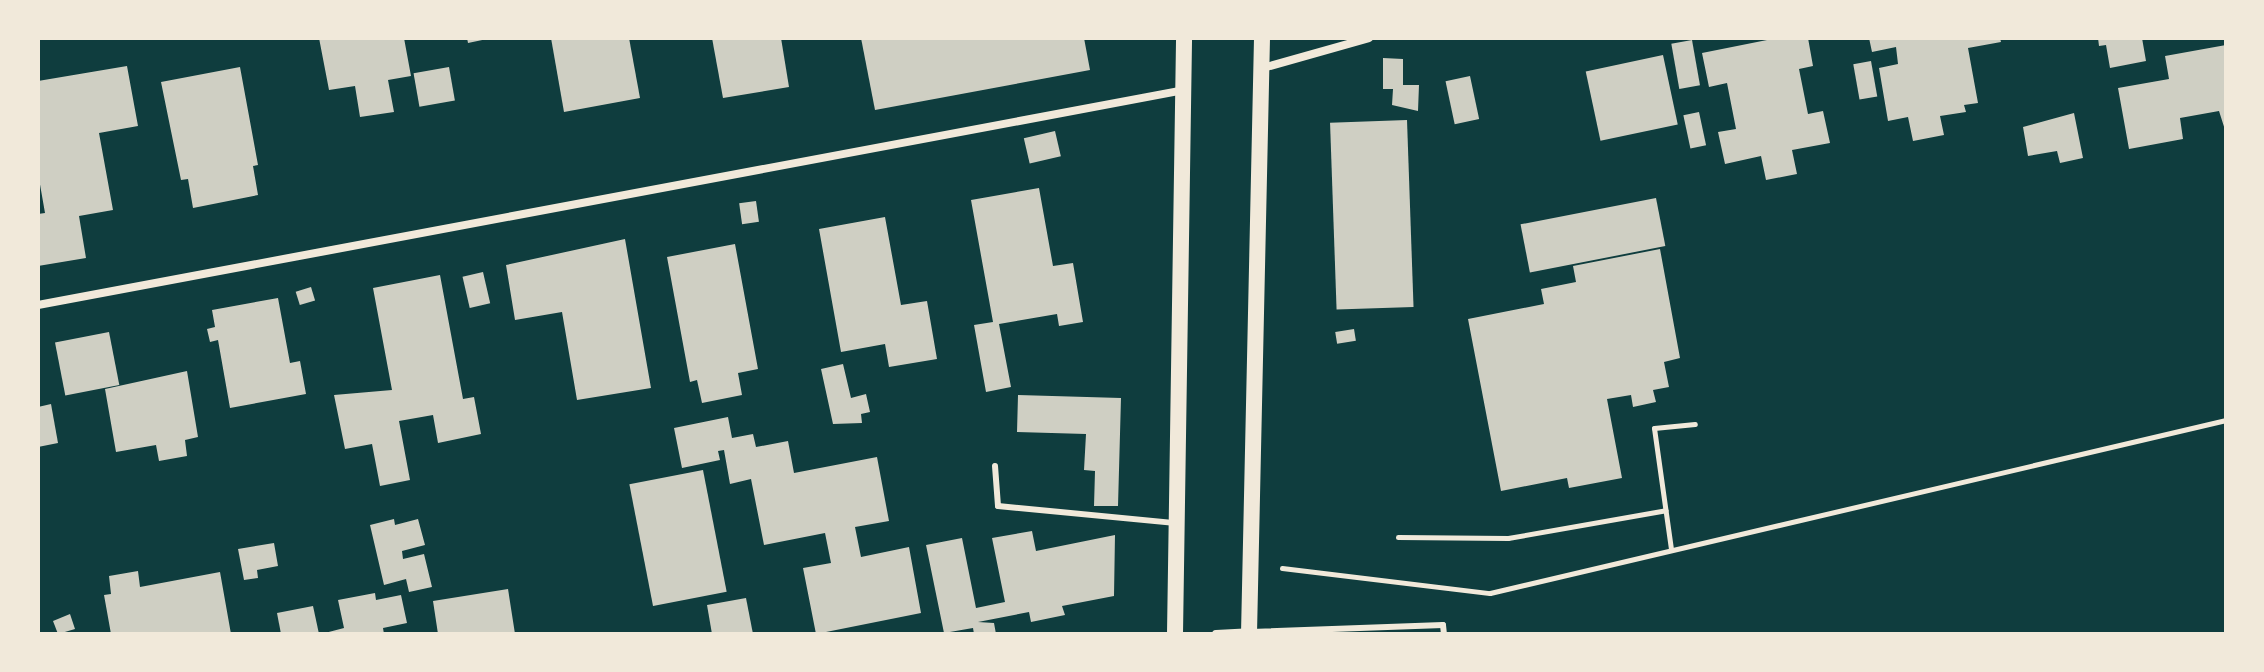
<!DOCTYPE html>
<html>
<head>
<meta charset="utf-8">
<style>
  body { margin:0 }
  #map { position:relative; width:2264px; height:672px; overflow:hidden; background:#0f3d3e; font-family:"Sofia Sans Condensed",sans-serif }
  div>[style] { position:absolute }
  .building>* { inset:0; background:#cfcfc3; transform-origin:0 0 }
  .path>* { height:5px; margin:-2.5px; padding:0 2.5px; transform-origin:2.5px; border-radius:2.5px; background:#f1e9da }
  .service>* { height:6px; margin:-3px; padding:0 3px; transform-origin:3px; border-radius:3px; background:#f1e9da }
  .minor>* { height:8px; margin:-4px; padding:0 4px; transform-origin:4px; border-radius:4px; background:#f1e9da }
  .secondary>* { height:16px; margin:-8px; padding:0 8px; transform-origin:8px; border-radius:8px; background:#f1e9da }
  span { translate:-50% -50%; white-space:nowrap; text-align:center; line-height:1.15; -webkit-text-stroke:7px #f1e9da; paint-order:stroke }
  .frame { position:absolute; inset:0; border:40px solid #f1e9da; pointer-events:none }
</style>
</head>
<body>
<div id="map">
  <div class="building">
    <div style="clip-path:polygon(319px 38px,404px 38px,411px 76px,388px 80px,394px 112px,360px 117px,355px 86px,329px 90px)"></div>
    <div style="clip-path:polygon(467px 38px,487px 38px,487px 39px,468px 43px)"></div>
    <div style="clip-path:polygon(551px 38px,629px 38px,640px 98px,564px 112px)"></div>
    <div style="clip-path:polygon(712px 38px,781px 38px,789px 87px,723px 98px)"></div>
    <div style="clip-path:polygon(861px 38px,1084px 38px,1090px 70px,875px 110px)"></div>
    <div style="clip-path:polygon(1777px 38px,1808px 38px,1813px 66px,1799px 69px,1808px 114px,1823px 111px,1830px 143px,1792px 150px,1797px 174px,1766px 180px,1761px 156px,1725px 164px,1718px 132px,1736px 129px,1727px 83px,1709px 87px,1702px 53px)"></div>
    <div style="clip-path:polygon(1869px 38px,2000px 38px,2001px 42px,1968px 48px,1978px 103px,1964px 105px,1966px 112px,1940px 116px,1944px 135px,1913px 141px,1908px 117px,1888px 121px,1879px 68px,1898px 64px,1896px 47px,1872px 52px)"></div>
    <div style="clip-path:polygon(2098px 38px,2142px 38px,2146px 61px,2110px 68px,2106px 45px,2099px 46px)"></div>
    <div style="left:1692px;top:40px;width:46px;height:21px;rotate:80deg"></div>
    <div style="clip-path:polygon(2226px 45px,2226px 133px,2219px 111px,2180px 118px,2183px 139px,2129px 149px,2118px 88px,2169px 79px,2165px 56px)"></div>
    <div style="left:1663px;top:55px;width:71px;height:79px;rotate:78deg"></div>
    <div style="clip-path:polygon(1383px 58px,1403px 59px,1403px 85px,1419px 85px,1418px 111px,1392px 105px,1393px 89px,1383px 89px)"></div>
    <div style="left:1871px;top:61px;width:36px;height:18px;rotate:80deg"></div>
    <div style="clip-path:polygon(127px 66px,138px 126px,99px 133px,113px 210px,79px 216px,86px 258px,38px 266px,38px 214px,45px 213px,38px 173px,38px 81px)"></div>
    <div style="clip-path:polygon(240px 67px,258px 165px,253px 166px,258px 195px,193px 208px,188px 179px,181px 180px,161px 82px)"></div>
    <div style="left:449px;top:67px;width:34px;height:36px;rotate:80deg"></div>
    <div style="left:1470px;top:76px;width:44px;height:25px;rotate:78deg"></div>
    <div style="left:1699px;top:112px;width:34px;height:16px;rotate:78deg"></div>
    <div style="clip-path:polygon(2074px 113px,2083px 158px,2060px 163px,2057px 151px,2028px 156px,2023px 127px)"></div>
    <div style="left:1407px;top:120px;width:187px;height:77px;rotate:88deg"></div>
    <div style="left:1055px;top:131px;width:26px;height:32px;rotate:77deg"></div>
    <div style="clip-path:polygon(1039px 188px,1053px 266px,1073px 263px,1083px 322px,1059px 326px,1057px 314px,999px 324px,1011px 387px,986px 392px,974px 325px,993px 322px,971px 200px)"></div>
    <div style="left:1656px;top:198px;width:49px;height:138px;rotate:79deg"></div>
    <div style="left:756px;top:201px;width:21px;height:17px;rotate:82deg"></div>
    <div style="clip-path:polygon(885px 217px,901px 305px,927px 301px,937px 359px,889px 367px,885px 344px,841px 352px,819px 229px)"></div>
    <div style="clip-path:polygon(625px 239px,651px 388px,577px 400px,562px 312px,515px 320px,506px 265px)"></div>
    <div style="clip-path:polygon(735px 244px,758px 369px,738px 373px,742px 395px,702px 403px,697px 380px,690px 382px,667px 257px)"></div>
    <div style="clip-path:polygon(1660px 249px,1680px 358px,1664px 362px,1669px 387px,1653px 390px,1656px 402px,1633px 407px,1631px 395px,1607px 399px,1622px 478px,1569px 488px,1567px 478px,1501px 491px,1468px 319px,1544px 304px,1541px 289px,1576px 282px,1573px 266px)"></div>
    <div style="left:483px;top:272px;width:32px;height:21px;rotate:77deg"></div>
    <div style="clip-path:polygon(440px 275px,463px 399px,474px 397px,481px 434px,438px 443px,433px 415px,399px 421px,410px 480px,380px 486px,372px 444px,345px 449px,334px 395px,392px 390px,373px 288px)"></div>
    <div style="left:311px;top:287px;width:14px;height:16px;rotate:73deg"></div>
    <div style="clip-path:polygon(278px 298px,290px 363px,300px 361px,306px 394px,230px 408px,218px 340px,210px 342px,207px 329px,215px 327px,212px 310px)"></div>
    <div style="left:1354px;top:329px;width:12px;height:19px;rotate:81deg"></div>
    <div style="left:109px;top:332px;width:54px;height:55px;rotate:79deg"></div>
    <div style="clip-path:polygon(843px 364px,851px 398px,866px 394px,870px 412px,861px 414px,862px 423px,833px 424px,821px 369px)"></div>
    <div style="clip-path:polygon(187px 371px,198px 437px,185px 440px,187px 456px,159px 461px,156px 445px,116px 452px,105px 389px)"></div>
    <div style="clip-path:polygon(1018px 395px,1121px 398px,1118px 506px,1094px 506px,1095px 471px,1084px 470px,1086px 434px,1017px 432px)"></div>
    <div style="clip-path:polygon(51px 404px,58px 443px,38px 447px,38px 407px)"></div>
    <div style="clip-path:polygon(728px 417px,732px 438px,753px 434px,756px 447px,788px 441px,794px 473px,877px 457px,889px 521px,855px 527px,861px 557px,909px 547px,921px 613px,816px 634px,803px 568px,831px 563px,825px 533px,764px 545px,751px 479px,730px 484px,724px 450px,718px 451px,720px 460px,682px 468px,674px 428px)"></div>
    <div style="left:703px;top:470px;width:124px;height:75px;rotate:79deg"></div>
    <div style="clip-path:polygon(394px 519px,395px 525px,418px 519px,425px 545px,402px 551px,403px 559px,424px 554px,432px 587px,409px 592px,406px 579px,384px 585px,370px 525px)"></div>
    <div style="clip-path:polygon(1032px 531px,1036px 551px,1115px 535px,1114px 596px,1062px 606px,1065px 615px,1031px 622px,1029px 612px,978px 622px,994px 623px,996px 634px,974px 634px,973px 628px,944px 633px,926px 545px,962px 538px,976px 608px,1005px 602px,992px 538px)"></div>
    <div style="clip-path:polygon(274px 543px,278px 566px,257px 570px,258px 578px,244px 580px,238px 549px)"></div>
    <div style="clip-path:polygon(138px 571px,140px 587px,220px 572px,231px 634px,111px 634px,104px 595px,111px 594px,109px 576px)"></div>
    <div style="clip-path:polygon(508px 589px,515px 634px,438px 634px,433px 601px)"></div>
    <div style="clip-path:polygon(375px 593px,376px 600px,401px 595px,407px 623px,383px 628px,384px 634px,321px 634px,344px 628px,338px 600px)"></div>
    <div style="clip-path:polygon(746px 598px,753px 634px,712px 634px,707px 605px)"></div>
    <div style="clip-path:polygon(313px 606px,319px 634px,281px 634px,277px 613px)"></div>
    <div style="clip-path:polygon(70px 614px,75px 629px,58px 634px,53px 621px)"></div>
  </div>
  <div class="path">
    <div style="left:1398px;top:537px;width:110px;rotate:0.5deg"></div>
    <div style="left:1508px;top:538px;width:160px;rotate:-10deg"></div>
    <div style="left:1671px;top:549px;width:122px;rotate:-98deg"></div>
    <div style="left:1654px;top:428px;width:41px;rotate:-5.6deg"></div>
    <div style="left:1282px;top:568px;width:209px;rotate:6.9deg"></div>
    <div style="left:1490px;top:593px;width:756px;rotate:-13.23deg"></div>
  </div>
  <div class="service">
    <div style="left:995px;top:466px;width:40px;rotate:85.7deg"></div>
    <div style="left:998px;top:506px;width:176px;rotate:5.5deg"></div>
    <div style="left:1252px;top:632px;width:191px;rotate:-2.1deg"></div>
    <div style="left:1443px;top:625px;width:9px;rotate:84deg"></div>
  </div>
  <div class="minor">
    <div style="left:1263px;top:68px;width:110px;rotate:-15.8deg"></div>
    <div style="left:38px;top:305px;width:1167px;rotate:-10.62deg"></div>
    <div style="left:1216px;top:634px;width:33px;rotate:-3deg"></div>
  </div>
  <div class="secondary">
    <div style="left:1175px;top:634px;width:596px;rotate:-89.13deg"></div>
    <div style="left:1249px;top:634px;width:596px;rotate:-88.75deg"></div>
  </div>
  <div class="frame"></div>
</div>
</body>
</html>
